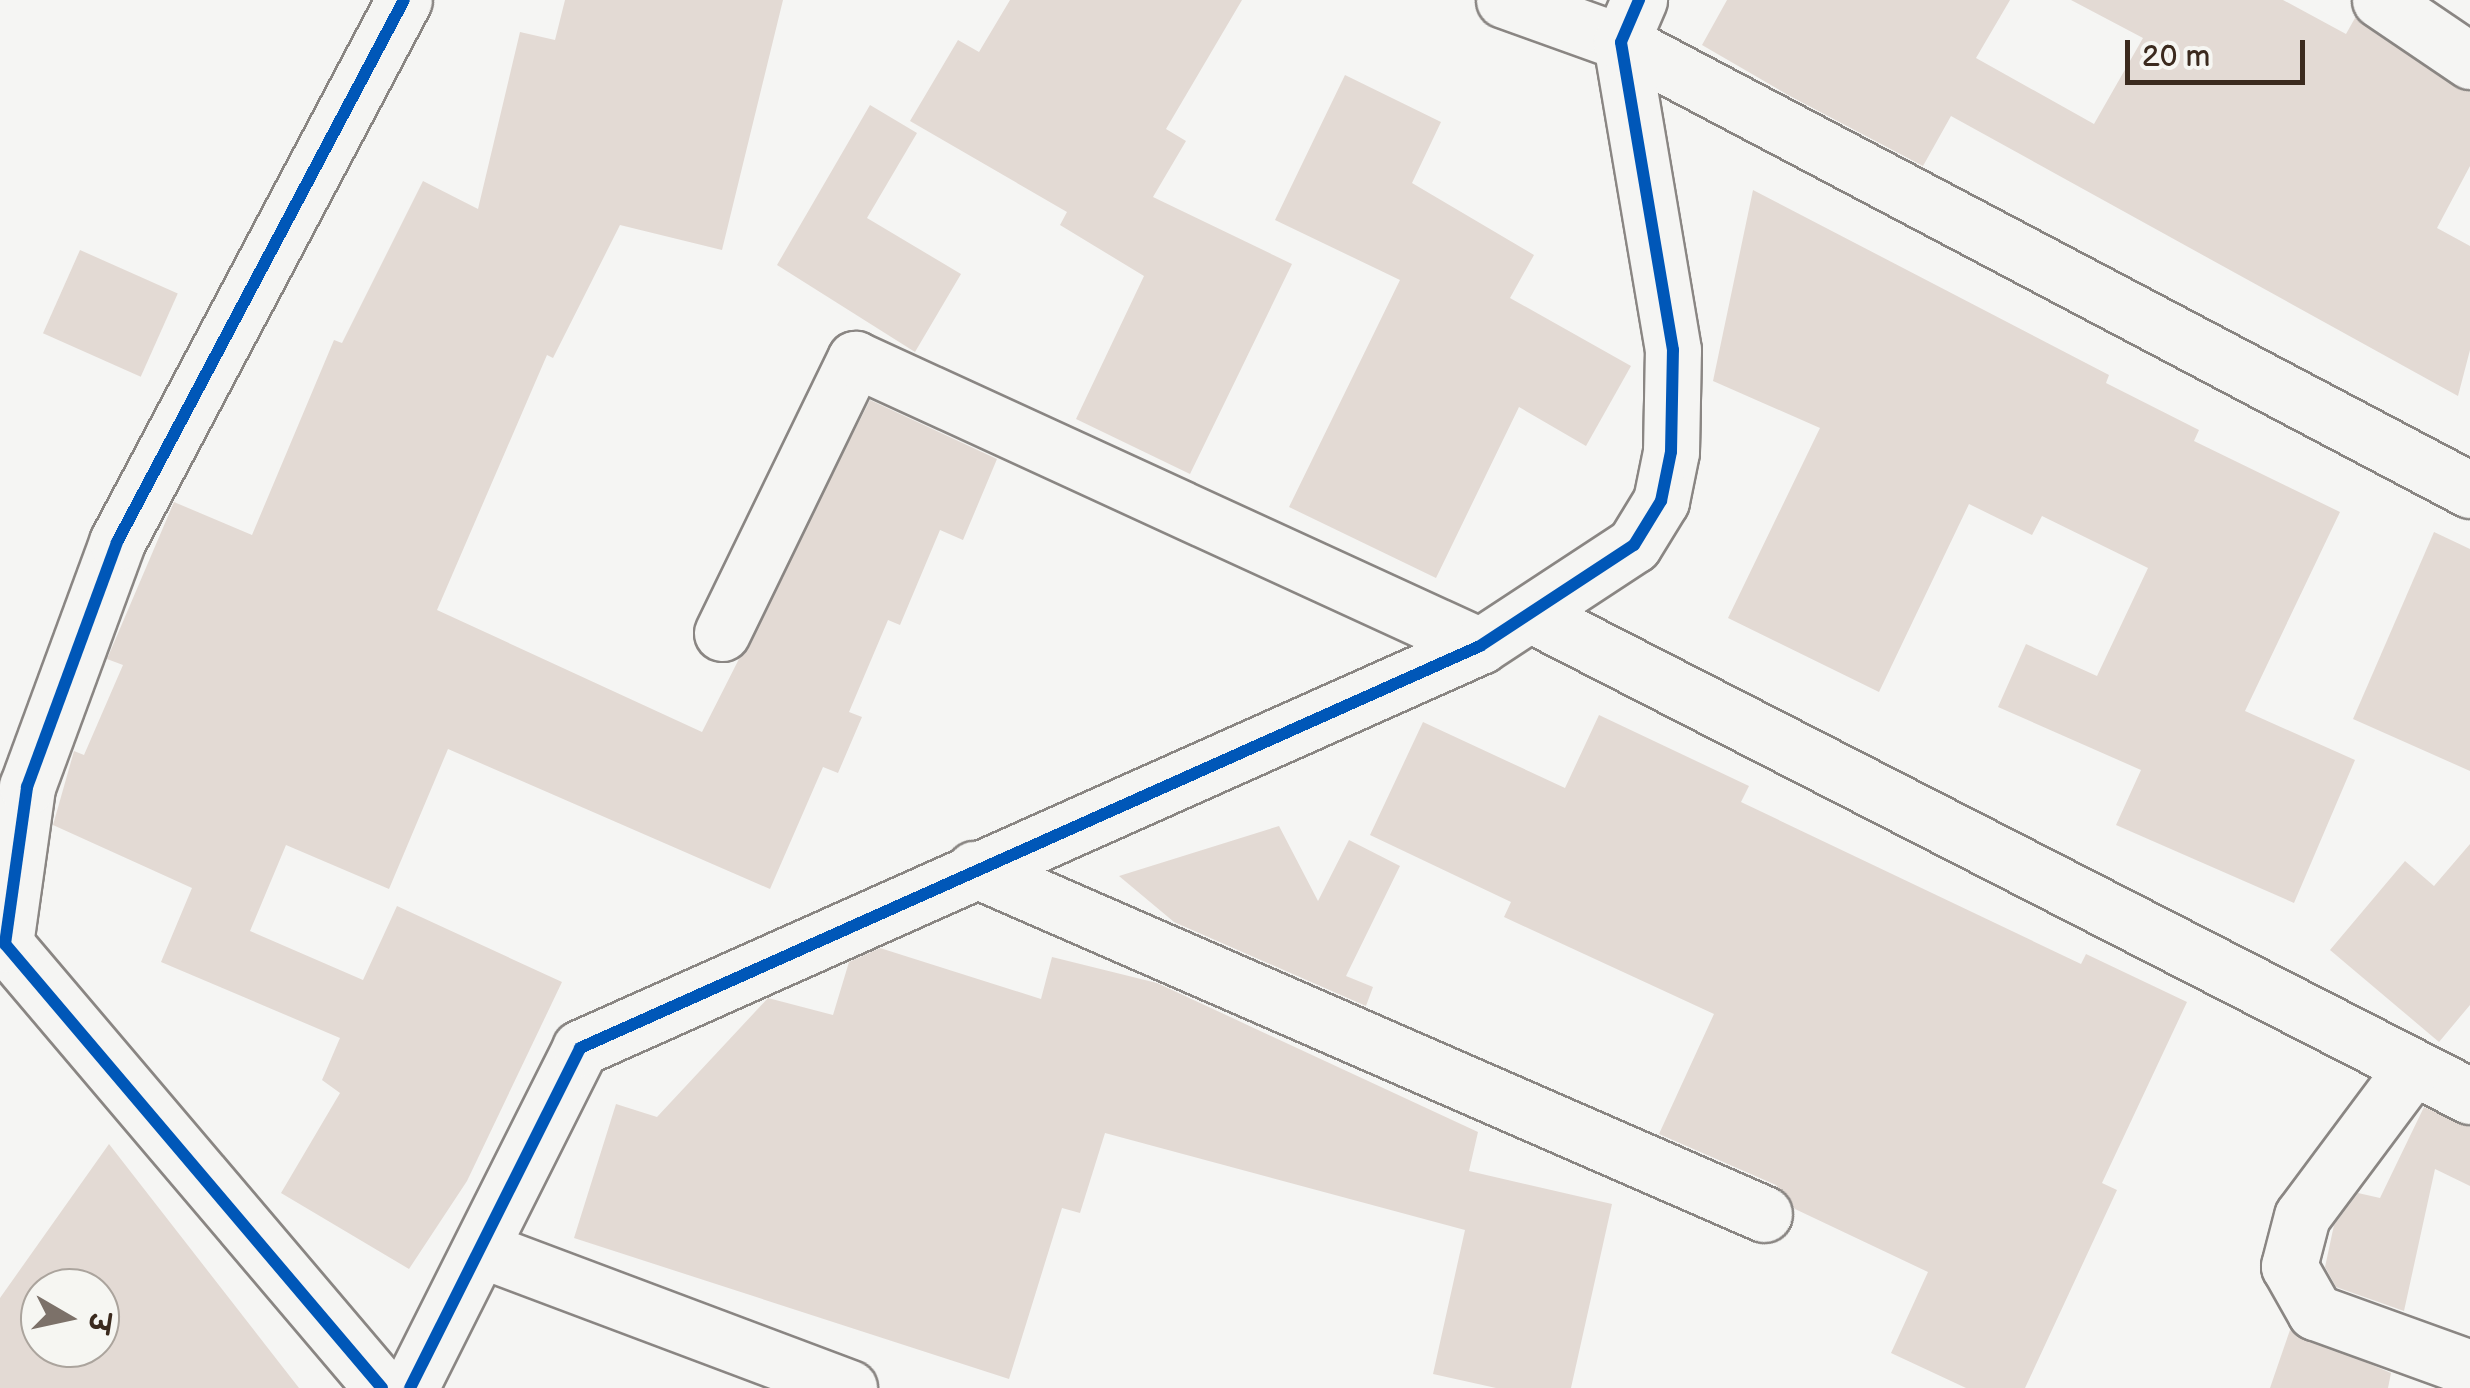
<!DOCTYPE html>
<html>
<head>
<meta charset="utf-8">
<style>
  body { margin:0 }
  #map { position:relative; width:2470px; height:1388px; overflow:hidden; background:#f5f5f3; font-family:"Balsamiq Sans","Playpen Sans Deva",sans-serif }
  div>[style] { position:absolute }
  .building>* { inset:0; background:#e3dad4; transform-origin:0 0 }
  .roads { filter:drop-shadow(2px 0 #8a8683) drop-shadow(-2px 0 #8a8683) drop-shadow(0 2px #8a8683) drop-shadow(0 -2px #8a8683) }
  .minor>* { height:55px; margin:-27.5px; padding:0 27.5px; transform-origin:27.5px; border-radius:27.5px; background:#f5f5f3 }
  .cycleway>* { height:12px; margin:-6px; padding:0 6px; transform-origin:6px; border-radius:6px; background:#0057b8 }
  span { translate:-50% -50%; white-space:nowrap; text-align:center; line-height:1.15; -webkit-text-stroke:8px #f6f6f2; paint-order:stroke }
  .north { position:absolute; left:20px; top:1268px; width:100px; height:100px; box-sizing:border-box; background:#f6f6f2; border:2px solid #aba49d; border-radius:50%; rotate:99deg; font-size:28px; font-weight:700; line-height:40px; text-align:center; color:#3b2a1e }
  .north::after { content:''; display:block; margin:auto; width:35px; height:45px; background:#7c7169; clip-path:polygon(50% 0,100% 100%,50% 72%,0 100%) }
  .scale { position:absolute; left:2125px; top:40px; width:180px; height:45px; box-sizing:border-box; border:5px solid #3b2a1e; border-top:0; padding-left:12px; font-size:30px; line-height:35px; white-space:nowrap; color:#3b2a1e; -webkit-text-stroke:8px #f6f6f2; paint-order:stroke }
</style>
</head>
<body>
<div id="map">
  <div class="building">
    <div style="clip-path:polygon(565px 0,783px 0,722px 250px,620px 225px,553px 358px,547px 355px,437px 610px,702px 732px,870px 400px,997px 459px,963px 540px,940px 530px,900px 625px,888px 620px,849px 712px,862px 717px,838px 773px,823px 767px,770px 889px,448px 749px,389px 889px,286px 845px,250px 931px,363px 980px,397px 906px,562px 982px,467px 1181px,409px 1269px,281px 1193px,340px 1093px,322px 1080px,340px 1038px,161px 962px,192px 888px,53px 825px,74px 751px,84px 755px,123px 665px,107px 659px,174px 502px,252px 535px,334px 340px,342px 343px,423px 181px,478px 209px,520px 32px,555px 40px)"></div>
    <div style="clip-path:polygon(1010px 0,1242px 0,1166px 129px,1186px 141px,1153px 197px,1292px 264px,1190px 474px,1076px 419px,1144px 276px,1060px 225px,1067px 212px,910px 121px,958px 40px,979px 52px)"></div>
    <div style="clip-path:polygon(1727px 0,2010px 0,1976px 58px,2094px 124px,2143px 38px,2071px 0,2283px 0,2346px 34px,2355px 18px,2470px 92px,2470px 166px,2437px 228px,2470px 246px,2470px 350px,2458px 396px,1951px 116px,1923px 166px,1788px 95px,1702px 45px)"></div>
    <div style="clip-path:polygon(1345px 75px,1441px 122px,1412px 183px,1534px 255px,1510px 298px,1631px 366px,1586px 446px,1519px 407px,1436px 578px,1289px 507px,1400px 280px,1275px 220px)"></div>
    <div style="clip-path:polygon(870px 105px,917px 133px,867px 218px,961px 274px,915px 352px,777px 265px)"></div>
    <div style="clip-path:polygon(1753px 190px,2109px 375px,2106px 383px,2199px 430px,2194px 441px,2340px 512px,2245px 711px,2355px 760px,2294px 903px,2116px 825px,2141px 770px,1998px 707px,2026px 644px,2097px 676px,2148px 568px,2042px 516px,2032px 535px,1969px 504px,1879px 692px,1728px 618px,1820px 428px,1713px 381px)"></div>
    <div style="left:80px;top:250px;width:107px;height:91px;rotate:24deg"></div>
    <div style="clip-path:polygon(2434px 532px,2470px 549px,2470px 771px,2353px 719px)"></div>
    <div style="clip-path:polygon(1599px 715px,1749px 786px,1741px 802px,2081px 964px,2086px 954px,2187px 1002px,2102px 1183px,2117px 1190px,2025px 1388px,1966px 1388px,1891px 1353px,1928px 1272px,1795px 1209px,1776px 1185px,1659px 1134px,1714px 1014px,1504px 917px,1511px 902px,1370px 835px,1423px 722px,1565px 788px)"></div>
    <div style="clip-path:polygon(1279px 826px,1318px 901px,1349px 840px,1400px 866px,1346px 976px,1373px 987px,1366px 1006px,1174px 922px,1119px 876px)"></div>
    <div style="clip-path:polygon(2470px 844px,2470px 1005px,2439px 1042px,2330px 950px,2405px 861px,2434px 886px)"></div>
    <div style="clip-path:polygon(880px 948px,1041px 999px,1052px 957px,1157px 983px,1478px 1132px,1469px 1171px,1612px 1204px,1571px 1388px,1496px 1388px,1433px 1374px,1465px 1230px,1105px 1133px,1080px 1213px,1062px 1208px,1009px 1379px,574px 1238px,616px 1104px,657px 1117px,768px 998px,833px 1015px,849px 962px)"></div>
    <div style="clip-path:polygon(2424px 1107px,2470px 1127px,2470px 1186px,2435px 1169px,2404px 1311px,2336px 1287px,2325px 1267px,2334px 1225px,2358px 1193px,2380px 1198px)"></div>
    <div style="clip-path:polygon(evenodd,109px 1144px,299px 1388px,0 1388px,0 1298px,109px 1144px,40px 1288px,100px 1288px,100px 1348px,40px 1348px,40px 1288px)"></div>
    <div style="clip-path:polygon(2290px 1330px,2391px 1373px,2388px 1388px,2270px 1388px)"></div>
  </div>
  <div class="roads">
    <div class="minor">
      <div style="left:1504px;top:0;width:124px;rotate:19.7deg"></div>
      <div style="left:1621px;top:42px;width:960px;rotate:27.82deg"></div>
      <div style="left:2380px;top:0;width:109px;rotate:34.1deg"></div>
      <div style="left:1534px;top:616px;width:1052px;rotate:27.15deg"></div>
      <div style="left:722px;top:633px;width:305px;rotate:-64.1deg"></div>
      <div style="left:855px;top:359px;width:688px;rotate:24.66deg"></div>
      <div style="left:974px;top:869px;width:862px;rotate:23.59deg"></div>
      <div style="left:2411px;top:1070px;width:182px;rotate:126.7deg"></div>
      <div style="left:2302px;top:1216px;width:52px;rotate:104.6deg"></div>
      <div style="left:2289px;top:1266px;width:53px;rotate:60.5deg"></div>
      <div style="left:2315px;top:1312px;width:165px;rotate:19.9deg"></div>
      <div style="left:485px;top:1251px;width:389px;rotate:20.6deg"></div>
      <div style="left:382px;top:1388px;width:582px;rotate:-130.33deg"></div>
      <div style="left:5px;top:944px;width:159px;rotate:-82deg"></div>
      <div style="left:27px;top:787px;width:261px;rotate:-69.8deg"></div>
      <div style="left:117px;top:542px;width:613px;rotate:-62.1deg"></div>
      <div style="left:410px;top:1388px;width:380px;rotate:-63.4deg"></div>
      <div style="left:580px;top:1048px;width:986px;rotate:-24.07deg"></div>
      <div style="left:1480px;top:646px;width:184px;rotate:-33.3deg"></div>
      <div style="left:1634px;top:545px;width:52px;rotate:-58.5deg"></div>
      <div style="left:1661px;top:501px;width:50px;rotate:-78.5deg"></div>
      <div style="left:1671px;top:452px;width:102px;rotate:-88.9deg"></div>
      <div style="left:1673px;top:350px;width:312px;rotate:-99.6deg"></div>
      <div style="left:1621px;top:42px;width:46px;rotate:-66.8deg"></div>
    </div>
  </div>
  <div class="cycleway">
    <div style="left:382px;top:1388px;width:582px;rotate:-130.33deg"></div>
    <div style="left:5px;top:944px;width:159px;rotate:-82deg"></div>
    <div style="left:27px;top:787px;width:261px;rotate:-69.8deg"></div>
    <div style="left:117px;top:542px;width:613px;rotate:-62.1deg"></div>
    <div style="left:410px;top:1388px;width:380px;rotate:-63.4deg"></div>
    <div style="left:580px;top:1048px;width:986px;rotate:-24.07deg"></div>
    <div style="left:1480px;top:646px;width:184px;rotate:-33.3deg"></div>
    <div style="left:1634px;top:545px;width:52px;rotate:-58.5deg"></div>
    <div style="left:1661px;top:501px;width:50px;rotate:-78.5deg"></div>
    <div style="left:1671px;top:452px;width:102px;rotate:-88.9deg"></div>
    <div style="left:1673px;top:350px;width:312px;rotate:-99.6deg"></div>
    <div style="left:1621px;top:42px;width:46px;rotate:-66.8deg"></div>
  </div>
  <div class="north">उ</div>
  <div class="scale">20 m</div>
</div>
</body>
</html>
